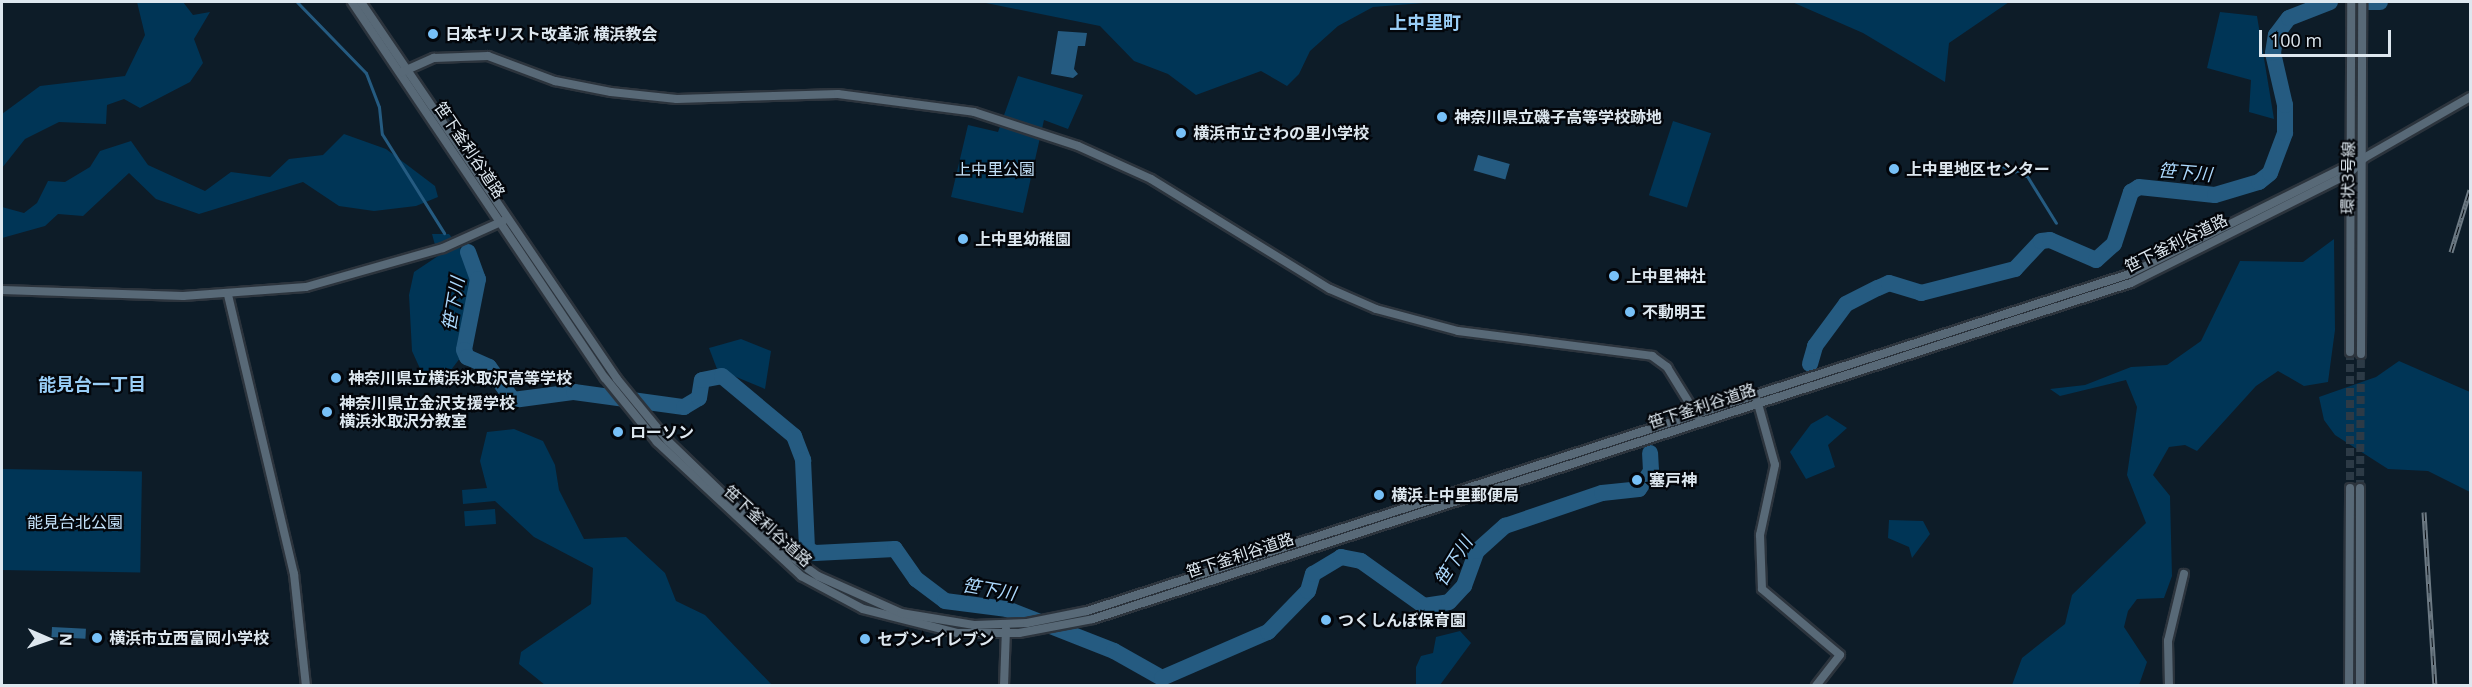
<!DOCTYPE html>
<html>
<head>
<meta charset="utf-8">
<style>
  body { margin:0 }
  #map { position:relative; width:2472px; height:687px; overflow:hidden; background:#0d1c28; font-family:"Open Sans","Noto Sans JP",sans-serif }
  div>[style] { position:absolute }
  .green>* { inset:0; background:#003556; transform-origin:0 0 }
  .water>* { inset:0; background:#255b81; transform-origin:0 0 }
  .stream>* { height:3px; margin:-1.5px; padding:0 1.5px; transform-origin:1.5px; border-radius:1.5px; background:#255b81 }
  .river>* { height:16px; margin:-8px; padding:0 8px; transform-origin:8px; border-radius:8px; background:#255b81 }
  .minor-tunnel>* { height:8px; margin-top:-4px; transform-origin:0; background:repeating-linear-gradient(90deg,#2c3a46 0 8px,transparent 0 12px) }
  .roads { filter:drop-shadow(2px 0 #2c343d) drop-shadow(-2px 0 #2c343d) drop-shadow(0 2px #2c343d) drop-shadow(0 -2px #2c343d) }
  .minor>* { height:8px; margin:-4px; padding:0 4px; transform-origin:4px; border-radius:4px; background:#586977 }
  .rail>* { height:5px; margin-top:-2.5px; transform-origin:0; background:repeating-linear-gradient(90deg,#03060b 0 9px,#6d7a84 0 18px); box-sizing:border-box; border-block:2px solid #6d7a84 }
  .dots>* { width:16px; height:16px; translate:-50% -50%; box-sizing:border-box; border:3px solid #03060b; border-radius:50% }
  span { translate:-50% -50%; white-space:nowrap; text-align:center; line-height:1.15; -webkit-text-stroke:4.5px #03060b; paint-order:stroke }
  .poi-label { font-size:16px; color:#dde7ef; font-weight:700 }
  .left { translate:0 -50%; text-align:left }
  .street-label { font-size:16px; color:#dde7ef }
  .park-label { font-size:16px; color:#c4e2fa }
  .neighbourhood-label { font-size:18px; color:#99cef7; font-weight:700 }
  .water-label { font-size:18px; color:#acd9fd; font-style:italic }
  .frame { position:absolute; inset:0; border:3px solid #dde7ef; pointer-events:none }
  .north { position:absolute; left:18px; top:609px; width:60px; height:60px; -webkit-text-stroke:4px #03060b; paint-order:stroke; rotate:92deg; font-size:16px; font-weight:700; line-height:24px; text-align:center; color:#dde7ef }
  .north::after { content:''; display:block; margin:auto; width:21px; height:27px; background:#dde7ef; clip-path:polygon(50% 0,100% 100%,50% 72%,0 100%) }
  .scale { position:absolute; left:2259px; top:30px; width:132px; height:27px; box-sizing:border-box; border:3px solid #dde7ef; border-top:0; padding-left:8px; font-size:18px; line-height:21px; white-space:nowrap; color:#dde7ef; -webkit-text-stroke:4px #03060b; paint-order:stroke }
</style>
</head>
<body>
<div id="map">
  <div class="green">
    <div style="clip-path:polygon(137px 2px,183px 2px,193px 15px,210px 12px,194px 39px,203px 63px,190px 82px,140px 108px,124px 99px,107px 105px,106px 124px,59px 122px,25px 139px,2px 168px,2px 114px,40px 86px,125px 76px,145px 35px)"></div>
    <div style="clip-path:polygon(981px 2px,1436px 2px,1373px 7px,1338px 26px,1310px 51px,1299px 74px,1287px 86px,1261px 71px,1196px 95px,1168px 74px,1134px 61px,1100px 26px)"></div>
    <div style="clip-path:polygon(1792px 2px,2009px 2px,1949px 43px,1945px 82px,1863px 33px)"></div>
    <div style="clip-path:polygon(2220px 12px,2257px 16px,2274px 119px,2249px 112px,2251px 80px,2207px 68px)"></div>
    <div style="clip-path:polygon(1018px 76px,1083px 95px,1068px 129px,1044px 120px,1023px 213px,951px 197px,968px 125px,998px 132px)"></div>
    <div style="left:1673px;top:121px;width:40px;height:78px;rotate:18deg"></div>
    <div style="clip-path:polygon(344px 134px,386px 149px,435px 186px,438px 197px,416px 206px,374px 211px,339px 206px,303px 182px,199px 214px,156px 199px,129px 173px,83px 216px,58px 214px,45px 226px,2px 238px,2px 207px,24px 213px,37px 203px,48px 181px,65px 182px,90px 167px,100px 151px,131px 141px,148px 165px,205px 191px,231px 172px,270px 177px,289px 159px,323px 155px)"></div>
    <div style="clip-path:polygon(432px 234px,449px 234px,467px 257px,477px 317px,467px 349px,441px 383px,422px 373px,412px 351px,409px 295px,414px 272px,438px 256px)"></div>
    <div style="clip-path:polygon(2334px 239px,2335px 330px,2328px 382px,2304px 386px,2278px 371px,2256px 386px,2197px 451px,2185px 445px,2169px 447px,2153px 475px,2170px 496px,2172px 576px,2164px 598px,2137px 599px,2128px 611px,2124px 627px,2147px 662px,2139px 685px,2012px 685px,2022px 658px,2065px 624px,2072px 595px,2146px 523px,2127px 475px,2137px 407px,2126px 380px,2060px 396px,2050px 389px,2085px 385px,2131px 367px,2167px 365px,2201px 341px,2240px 261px,2303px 262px)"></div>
    <div style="clip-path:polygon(741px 339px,771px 351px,765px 389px,717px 369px,709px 348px)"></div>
    <div style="clip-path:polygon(2399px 361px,2470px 392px,2470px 492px,2428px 471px,2388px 469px,2335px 435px,2324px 420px,2319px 397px,2376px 377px)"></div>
    <div style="clip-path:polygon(1827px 415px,1847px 428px,1828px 445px,1835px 467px,1806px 479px,1790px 452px,1811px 424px)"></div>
    <div style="clip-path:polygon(514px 429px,543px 441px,555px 465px,559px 490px,584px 539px,626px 537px,665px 573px,676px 601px,705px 615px,772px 685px,545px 685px,519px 664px,521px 652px,591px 604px,593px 568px,534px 537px,495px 501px,463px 504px,462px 490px,487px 488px,480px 461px,487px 432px)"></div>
    <div style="left:2px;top:469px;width:140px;height:101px;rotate:1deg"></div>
    <div style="left:495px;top:509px;width:15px;height:31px;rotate:86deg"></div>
    <div style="clip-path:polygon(1889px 520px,1923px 521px,1930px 534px,1912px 558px,1909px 547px,1888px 538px)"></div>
    <div style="clip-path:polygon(1460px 631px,1471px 643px,1440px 685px,1416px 685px,1416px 667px,1421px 656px,1433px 653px,1436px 637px)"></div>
  </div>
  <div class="water">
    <div style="clip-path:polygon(1058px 31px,1087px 33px,1085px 46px,1078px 46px,1074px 69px,1078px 74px,1073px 78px,1051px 74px)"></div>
    <div style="left:1478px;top:155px;width:33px;height:16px;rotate:16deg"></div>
    <div style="left:52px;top:627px;width:34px;height:10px;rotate:3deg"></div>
  </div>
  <div class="stream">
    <div style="left:297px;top:2px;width:99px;rotate:45.8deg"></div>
    <div style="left:366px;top:73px;width:36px;rotate:69deg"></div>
    <div style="left:379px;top:107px;width:27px;rotate:84deg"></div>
    <div style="left:382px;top:134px;width:117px;rotate:57.9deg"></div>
    <div style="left:1997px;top:164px;width:32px;rotate:22deg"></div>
    <div style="left:2027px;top:176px;width:55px;rotate:58.3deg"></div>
    <div style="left:2054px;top:241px;width:4px;rotate:-63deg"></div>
  </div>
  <div class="river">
    <div style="left:2357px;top:2px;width:23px"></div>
    <div style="left:468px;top:252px;width:29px;rotate:70deg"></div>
    <div style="left:478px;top:279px;width:72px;rotate:101.2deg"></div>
    <div style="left:464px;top:350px;width:8px;rotate:67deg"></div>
    <div style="left:467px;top:357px;width:24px;rotate:24deg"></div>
    <div style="left:489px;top:367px;width:41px;rotate:54deg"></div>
    <div style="left:513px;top:400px;width:62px;rotate:-7.5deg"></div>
    <div style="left:574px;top:392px;width:111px;rotate:7.8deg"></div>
    <div style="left:684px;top:407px;width:17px;rotate:-31deg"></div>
    <div style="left:699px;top:398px;width:18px;rotate:-81deg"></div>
    <div style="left:702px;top:380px;width:20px;rotate:-11deg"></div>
    <div style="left:722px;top:376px;width:94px;rotate:39.8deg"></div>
    <div style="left:794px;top:436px;width:26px;rotate:69deg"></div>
    <div style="left:803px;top:460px;width:89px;rotate:87.4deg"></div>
    <div style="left:807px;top:549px;width:9px;rotate:27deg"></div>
    <div style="left:815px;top:553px;width:80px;rotate:-2.9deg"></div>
    <div style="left:895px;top:549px;width:37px;rotate:55deg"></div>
    <div style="left:916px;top:579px;width:36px;rotate:37deg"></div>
    <div style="left:945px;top:601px;width:63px;rotate:7.4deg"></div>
    <div style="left:1007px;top:609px;width:115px;rotate:21.4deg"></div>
    <div style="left:1114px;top:651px;width:55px;rotate:29.4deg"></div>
    <div style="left:1162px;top:678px;width:116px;rotate:-23.5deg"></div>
    <div style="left:1268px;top:632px;width:57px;rotate:-45.7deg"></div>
    <div style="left:1308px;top:591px;width:18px;rotate:-74deg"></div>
    <div style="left:1313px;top:574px;width:33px;rotate:-31deg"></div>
    <div style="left:1341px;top:557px;width:20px;rotate:11deg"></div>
    <div style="left:1361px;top:561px;width:77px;rotate:35.5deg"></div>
    <div style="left:1424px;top:606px;width:25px;rotate:-9deg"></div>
    <div style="left:1449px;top:602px;width:22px;rotate:-47deg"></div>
    <div style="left:1464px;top:586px;width:37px;rotate:-70deg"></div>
    <div style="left:1477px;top:551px;width:38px;rotate:-42deg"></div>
    <div style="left:1505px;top:526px;width:102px;rotate:-18.8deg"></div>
    <div style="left:1602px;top:493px;width:37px;rotate:-6deg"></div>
    <div style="left:1639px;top:489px;width:22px;rotate:-56deg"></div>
    <div style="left:1651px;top:471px;width:18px;rotate:-93deg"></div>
    <div style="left:1810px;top:364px;width:19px;rotate:-74deg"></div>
    <div style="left:1815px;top:346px;width:52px;rotate:-53.6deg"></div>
    <div style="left:1846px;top:304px;width:36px;rotate:-27deg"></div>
    <div style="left:1878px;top:288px;width:12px;rotate:-24deg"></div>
    <div style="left:1889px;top:283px;width:34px;rotate:17deg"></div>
    <div style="left:1921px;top:293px;width:97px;rotate:-14.3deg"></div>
    <div style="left:2015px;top:269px;width:38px;rotate:-47deg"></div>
    <div style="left:2041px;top:241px;width:9px;rotate:-6deg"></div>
    <div style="left:2050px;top:240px;width:50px;rotate:23.5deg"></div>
    <div style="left:2096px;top:260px;width:24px;rotate:-42deg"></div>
    <div style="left:2114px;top:244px;width:55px;rotate:-71.9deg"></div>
    <div style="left:2131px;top:192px;width:9px;rotate:-32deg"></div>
    <div style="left:2139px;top:187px;width:76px;rotate:6deg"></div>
    <div style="left:2215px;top:195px;width:46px;rotate:-16.5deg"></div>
    <div style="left:2259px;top:182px;width:14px;rotate:-39deg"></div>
    <div style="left:2270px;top:173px;width:43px;rotate:-69.4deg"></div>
    <div style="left:2285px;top:133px;width:28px;rotate:-90deg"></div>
    <div style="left:2285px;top:105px;width:53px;rotate:-103deg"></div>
    <div style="left:2273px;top:53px;width:18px;rotate:-81deg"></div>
    <div style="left:2276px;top:35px;width:21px;rotate:-53deg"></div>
    <div style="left:2289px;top:18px;width:44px;rotate:-21.3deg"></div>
  </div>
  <div class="minor-tunnel">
    <div style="left:2350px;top:352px;width:136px;rotate:90deg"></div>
    <div style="left:2360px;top:488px;width:134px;rotate:-89.6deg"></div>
  </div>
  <div class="roads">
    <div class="minor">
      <div style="left:352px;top:2px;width:453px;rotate:56.1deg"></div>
      <div style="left:605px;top:378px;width:82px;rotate:50.9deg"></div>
      <div style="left:657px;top:442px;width:197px;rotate:42.9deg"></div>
      <div style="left:801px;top:576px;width:70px;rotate:28deg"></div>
      <div style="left:863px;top:609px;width:97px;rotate:14.3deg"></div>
      <div style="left:957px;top:633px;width:62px"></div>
      <div style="left:1019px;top:633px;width:75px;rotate:-10.7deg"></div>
      <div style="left:1093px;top:619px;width:1091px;rotate:-17.94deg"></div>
      <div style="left:2131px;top:283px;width:244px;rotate:-26.6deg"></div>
      <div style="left:2349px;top:174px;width:22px;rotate:-47deg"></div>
      <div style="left:361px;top:2px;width:456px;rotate:55.8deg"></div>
      <div style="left:617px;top:379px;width:80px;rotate:50.6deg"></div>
      <div style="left:668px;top:441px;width:154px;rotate:43.9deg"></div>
      <div style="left:779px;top:548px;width:48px;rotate:35.7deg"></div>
      <div style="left:818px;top:576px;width:91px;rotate:24deg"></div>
      <div style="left:901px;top:613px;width:74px;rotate:9.3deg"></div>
      <div style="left:974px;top:625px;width:53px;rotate:-2.2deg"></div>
      <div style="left:1027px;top:623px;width:61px;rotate:-11.3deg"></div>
      <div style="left:1087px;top:611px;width:1095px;rotate:-17.92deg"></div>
      <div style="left:2129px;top:274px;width:262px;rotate:-26.3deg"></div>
      <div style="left:2364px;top:158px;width:122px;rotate:-29.9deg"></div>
      <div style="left:402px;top:72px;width:35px;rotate:-24deg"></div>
      <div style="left:434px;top:58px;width:54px;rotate:-2.1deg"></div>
      <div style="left:488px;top:56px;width:72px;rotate:20.5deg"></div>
      <div style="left:555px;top:81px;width:57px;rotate:11.1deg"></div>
      <div style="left:611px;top:92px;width:66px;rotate:6.1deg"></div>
      <div style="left:677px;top:99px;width:161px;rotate:-1.8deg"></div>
      <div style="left:838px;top:94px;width:137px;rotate:7.5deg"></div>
      <div style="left:974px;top:112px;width:109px;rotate:18.1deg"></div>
      <div style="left:1078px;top:146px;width:80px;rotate:24.3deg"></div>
      <div style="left:1151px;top:179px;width:210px;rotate:31.6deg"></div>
      <div style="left:1330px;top:289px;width:50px;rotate:23.5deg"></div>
      <div style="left:1376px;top:309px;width:85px;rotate:15deg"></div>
      <div style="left:1458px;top:331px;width:196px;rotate:7.3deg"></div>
      <div style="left:1652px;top:356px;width:19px;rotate:36deg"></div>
      <div style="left:1667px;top:367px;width:59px;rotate:58.2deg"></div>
      <div style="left:2px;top:290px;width:181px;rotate:1.9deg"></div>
      <div style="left:183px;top:296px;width:123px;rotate:-4.2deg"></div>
      <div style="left:306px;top:287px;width:142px;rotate:-15.9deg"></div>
      <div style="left:443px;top:248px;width:66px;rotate:-24.2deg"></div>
      <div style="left:228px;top:295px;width:287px;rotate:76.7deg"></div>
      <div style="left:294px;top:574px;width:113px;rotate:83.9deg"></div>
      <div style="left:2350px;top:352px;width:350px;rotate:-89.8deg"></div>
      <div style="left:2361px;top:354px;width:352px;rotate:-89.8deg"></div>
      <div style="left:1757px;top:400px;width:67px;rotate:74.5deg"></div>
      <div style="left:1775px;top:465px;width:72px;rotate:102.1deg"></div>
      <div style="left:1760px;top:535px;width:54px;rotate:87.9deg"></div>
      <div style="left:1762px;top:589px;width:102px;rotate:40.2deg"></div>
      <div style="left:1840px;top:655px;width:39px;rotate:128deg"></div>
      <div style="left:1004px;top:686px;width:57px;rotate:-88deg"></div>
      <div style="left:2169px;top:686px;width:45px;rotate:-91.3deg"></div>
      <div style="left:2168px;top:641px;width:69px;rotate:-76.6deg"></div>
      <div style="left:2349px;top:686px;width:198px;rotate:-89.7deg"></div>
      <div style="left:2360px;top:686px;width:198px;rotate:-90deg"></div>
    </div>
  </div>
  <div class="rail">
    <div style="left:2451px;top:252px;width:65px;rotate:-73deg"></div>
    <div style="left:2424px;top:512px;width:174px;rotate:86.4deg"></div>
  </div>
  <div class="dots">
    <div style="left:433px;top:34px;background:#77c0f7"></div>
    <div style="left:1442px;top:117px;background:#77c0f7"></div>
    <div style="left:1181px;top:133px;background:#77c0f7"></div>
    <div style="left:1894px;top:169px;background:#77c0f7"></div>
    <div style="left:963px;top:239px;background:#77c0f7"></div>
    <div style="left:1614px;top:276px;background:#77c0f7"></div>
    <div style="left:1630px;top:312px;background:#77c0f7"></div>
    <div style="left:336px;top:378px;background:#77c0f7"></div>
    <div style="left:327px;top:412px;background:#77c0f7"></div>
    <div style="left:618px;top:432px;background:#77c0f7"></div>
    <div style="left:1637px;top:480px;background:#77c0f7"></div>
    <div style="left:1379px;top:495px;background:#77c0f7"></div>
    <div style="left:1326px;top:620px;background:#77c0f7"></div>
    <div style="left:97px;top:638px;background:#77c0f7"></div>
    <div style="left:865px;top:639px;background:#77c0f7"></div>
  </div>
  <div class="poi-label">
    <span class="left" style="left:445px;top:34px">日本キリスト改革派 横浜教会</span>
    <span class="left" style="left:1454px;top:117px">神奈川県立磯子高等学校跡地</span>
    <span class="left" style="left:1193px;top:133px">横浜市立さわの里小学校</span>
    <span class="left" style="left:1906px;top:169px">上中里地区センター</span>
    <span class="left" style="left:975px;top:239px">上中里幼稚園</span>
    <span class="left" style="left:1626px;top:276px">上中里神社</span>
    <span class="left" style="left:1642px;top:312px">不動明王</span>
    <span class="left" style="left:348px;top:378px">神奈川県立横浜氷取沢高等学校</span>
    <span class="left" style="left:339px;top:412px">神奈川県立金沢支援学校<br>横浜氷取沢分教室</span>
    <span class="left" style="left:630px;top:432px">ローソン</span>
    <span class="left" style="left:1649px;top:480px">塞戸神</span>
    <span class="left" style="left:1391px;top:495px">横浜上中里郵便局</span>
    <span class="left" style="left:1338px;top:620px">つくしんぼ保育園</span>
    <span class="left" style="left:109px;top:638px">横浜市立西富岡小学校</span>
    <span class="left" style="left:877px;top:639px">セブン-イレブン</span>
  </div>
  <div class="street-label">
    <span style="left:470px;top:150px;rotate:56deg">笹下釜利谷道路</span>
    <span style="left:2348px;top:178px;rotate:-89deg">環状3号線</span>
    <span style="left:2176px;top:243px;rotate:-26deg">笹下釜利谷道路</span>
    <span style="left:1702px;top:406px;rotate:-18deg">笹下釜利谷道路</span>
    <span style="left:768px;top:526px;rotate:42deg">笹下釜利谷道路</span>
    <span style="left:1240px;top:555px;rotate:-18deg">笹下釜利谷道路</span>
  </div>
  <div class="park-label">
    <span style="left:995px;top:169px">上中里公園</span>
    <span style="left:75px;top:522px">能見台北公園</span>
  </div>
  <div class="neighbourhood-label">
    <span style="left:1425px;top:22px">上中里町</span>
    <span style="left:92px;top:384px">能見台一丁目</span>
  </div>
  <div class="water-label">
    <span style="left:2185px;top:172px;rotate:5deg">笹下川</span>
    <span style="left:453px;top:304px;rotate:-80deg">笹下川</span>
    <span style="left:1453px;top:561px;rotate:-58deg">笹下川</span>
    <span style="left:989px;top:589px;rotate:10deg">笹下川</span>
  </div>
  <div class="frame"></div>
  <div class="north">N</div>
  <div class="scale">100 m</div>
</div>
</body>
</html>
